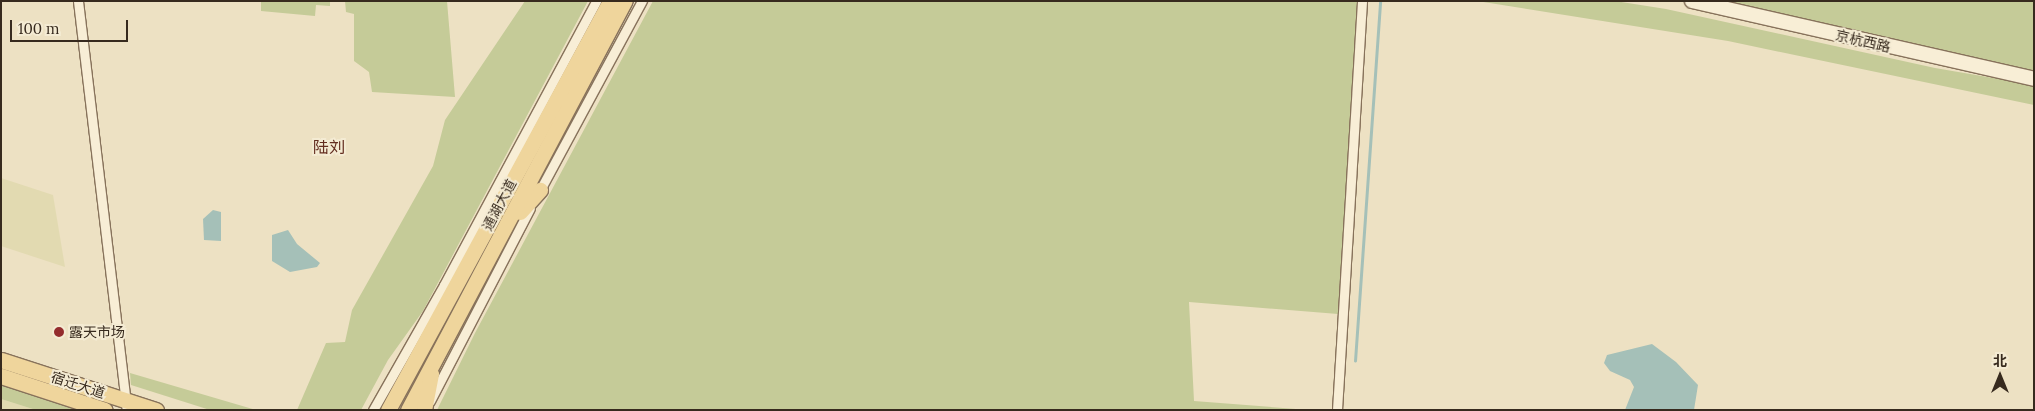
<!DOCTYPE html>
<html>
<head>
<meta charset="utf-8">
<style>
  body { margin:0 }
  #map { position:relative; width:2035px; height:411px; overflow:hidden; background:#ede1c3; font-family:Lora,"Noto Sans SC",serif }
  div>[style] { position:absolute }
  .farmland>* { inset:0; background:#e2dab1 }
  .green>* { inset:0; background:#c5cb98 }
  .water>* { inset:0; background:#a5c0b8 }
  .stream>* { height:2.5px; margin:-1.25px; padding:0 1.25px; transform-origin:1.25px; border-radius:1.25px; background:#a5c0b8 }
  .roads { filter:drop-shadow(1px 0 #87725b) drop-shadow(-1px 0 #87725b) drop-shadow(0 1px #87725b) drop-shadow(0 -1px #87725b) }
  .street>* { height:9px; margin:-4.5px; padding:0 4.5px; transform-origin:4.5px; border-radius:4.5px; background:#f8eed6 }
  .secondary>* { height:14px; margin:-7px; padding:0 7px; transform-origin:7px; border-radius:7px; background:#f8eed6 }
  .primary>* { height:15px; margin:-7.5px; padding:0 7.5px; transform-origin:7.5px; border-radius:7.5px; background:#efd59c }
  .dots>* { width:14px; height:14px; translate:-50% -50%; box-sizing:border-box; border:2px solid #f4ebd3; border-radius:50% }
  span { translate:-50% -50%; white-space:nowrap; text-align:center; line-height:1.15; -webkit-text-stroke:4px #f4ebd3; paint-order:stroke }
  .street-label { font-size:14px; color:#372a1e }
  .poi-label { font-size:14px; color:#372a1e }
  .left { translate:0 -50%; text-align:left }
  .quarter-label { font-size:16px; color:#632d1f }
  .frame { position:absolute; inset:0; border:2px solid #372a1e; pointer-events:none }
  .north { position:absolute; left:1975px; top:351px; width:50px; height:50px; -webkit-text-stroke:4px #f4ebd3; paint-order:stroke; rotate:0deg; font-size:14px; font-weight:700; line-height:20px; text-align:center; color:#372a1e }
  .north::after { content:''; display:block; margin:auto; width:18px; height:22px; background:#372a1e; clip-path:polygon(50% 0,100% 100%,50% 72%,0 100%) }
  .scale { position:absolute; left:10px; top:20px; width:118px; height:22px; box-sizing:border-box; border:2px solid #372a1e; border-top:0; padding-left:6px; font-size:15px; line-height:18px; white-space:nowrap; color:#372a1e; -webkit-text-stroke:4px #f4ebd3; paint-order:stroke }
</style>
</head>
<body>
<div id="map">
  <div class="farmland">
    <div style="clip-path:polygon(1px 178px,53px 195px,65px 267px,1px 246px)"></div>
    <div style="clip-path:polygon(1px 399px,36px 410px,1px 410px)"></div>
  </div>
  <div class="green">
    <div style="clip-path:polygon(261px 1px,330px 1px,330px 6px,316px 5px,315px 16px,261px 11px)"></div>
    <div style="clip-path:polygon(345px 1px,447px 1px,455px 97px,372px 92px,369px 72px,354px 61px,354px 14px,346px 12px)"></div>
    <div style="clip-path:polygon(525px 1px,588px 1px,423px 311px,388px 360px,361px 410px,297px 410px,326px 343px,345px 342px,352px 310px,433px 166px,445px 120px)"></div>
    <div style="clip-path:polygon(653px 1px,1357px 1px,1338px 314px,1189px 302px,1194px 401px,1309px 410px,437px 410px,475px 333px)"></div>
    <div style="clip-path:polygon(1477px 1px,1615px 1px,1666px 9px,1935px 68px,2034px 85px,2034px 105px,1728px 41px)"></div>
    <div style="clip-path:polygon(1710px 1px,2034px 1px,2034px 76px)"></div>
    <div style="clip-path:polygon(130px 373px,256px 410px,210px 410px,131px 385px)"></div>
    <div style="clip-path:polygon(1px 384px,83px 410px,36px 410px,1px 399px)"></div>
  </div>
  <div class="water">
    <div style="clip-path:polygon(213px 210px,221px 212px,221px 241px,204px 240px,203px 219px)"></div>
    <div style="clip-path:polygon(288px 230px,297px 244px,320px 263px,317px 267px,290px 272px,272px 261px,272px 235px)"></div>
    <div style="clip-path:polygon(1652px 344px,1676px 362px,1698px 385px,1694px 410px,1625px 410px,1634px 387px,1630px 380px,1610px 371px,1604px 363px,1607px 355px)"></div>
  </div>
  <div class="stream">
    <div style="left:1355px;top:361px;width:361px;rotate:-86deg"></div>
  </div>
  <div class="roads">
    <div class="street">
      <div style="left:78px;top:1px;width:412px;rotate:83.2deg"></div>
      <div style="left:539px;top:192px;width:217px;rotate:-61.7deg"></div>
      <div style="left:430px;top:401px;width:217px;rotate:-62.6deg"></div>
      <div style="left:373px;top:410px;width:144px;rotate:-60.4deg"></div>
      <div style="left:444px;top:285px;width:322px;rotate:-61.8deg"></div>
      <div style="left:1337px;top:410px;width:410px;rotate:-86.5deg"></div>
    </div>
    <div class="secondary">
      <div style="left:1692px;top:1px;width:351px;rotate:12.8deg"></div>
    </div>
    <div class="primary">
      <div style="left:520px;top:212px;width:30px;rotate:-48deg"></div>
      <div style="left:1px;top:360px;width:163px;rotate:17.9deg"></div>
      <div style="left:1px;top:376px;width:109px;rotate:18.1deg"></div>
      <div style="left:388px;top:410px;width:465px;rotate:-61.5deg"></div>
      <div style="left:408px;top:410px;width:463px;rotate:-62.1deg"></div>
      <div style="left:424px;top:410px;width:37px;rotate:-79deg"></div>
    </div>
  </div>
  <div class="dots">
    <div style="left:59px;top:332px;background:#942c2d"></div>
  </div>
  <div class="street-label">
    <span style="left:1863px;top:41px;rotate:13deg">京杭西路</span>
    <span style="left:499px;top:205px;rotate:-62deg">通湖大道</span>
    <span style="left:78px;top:385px;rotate:18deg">宿迁大道</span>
  </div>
  <div class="poi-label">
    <span class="left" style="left:69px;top:332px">露天市场</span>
  </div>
  <div class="quarter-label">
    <span style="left:329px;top:147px">陆刘</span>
  </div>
  <div class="frame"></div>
  <div class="north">北</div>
  <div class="scale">100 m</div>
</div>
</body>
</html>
